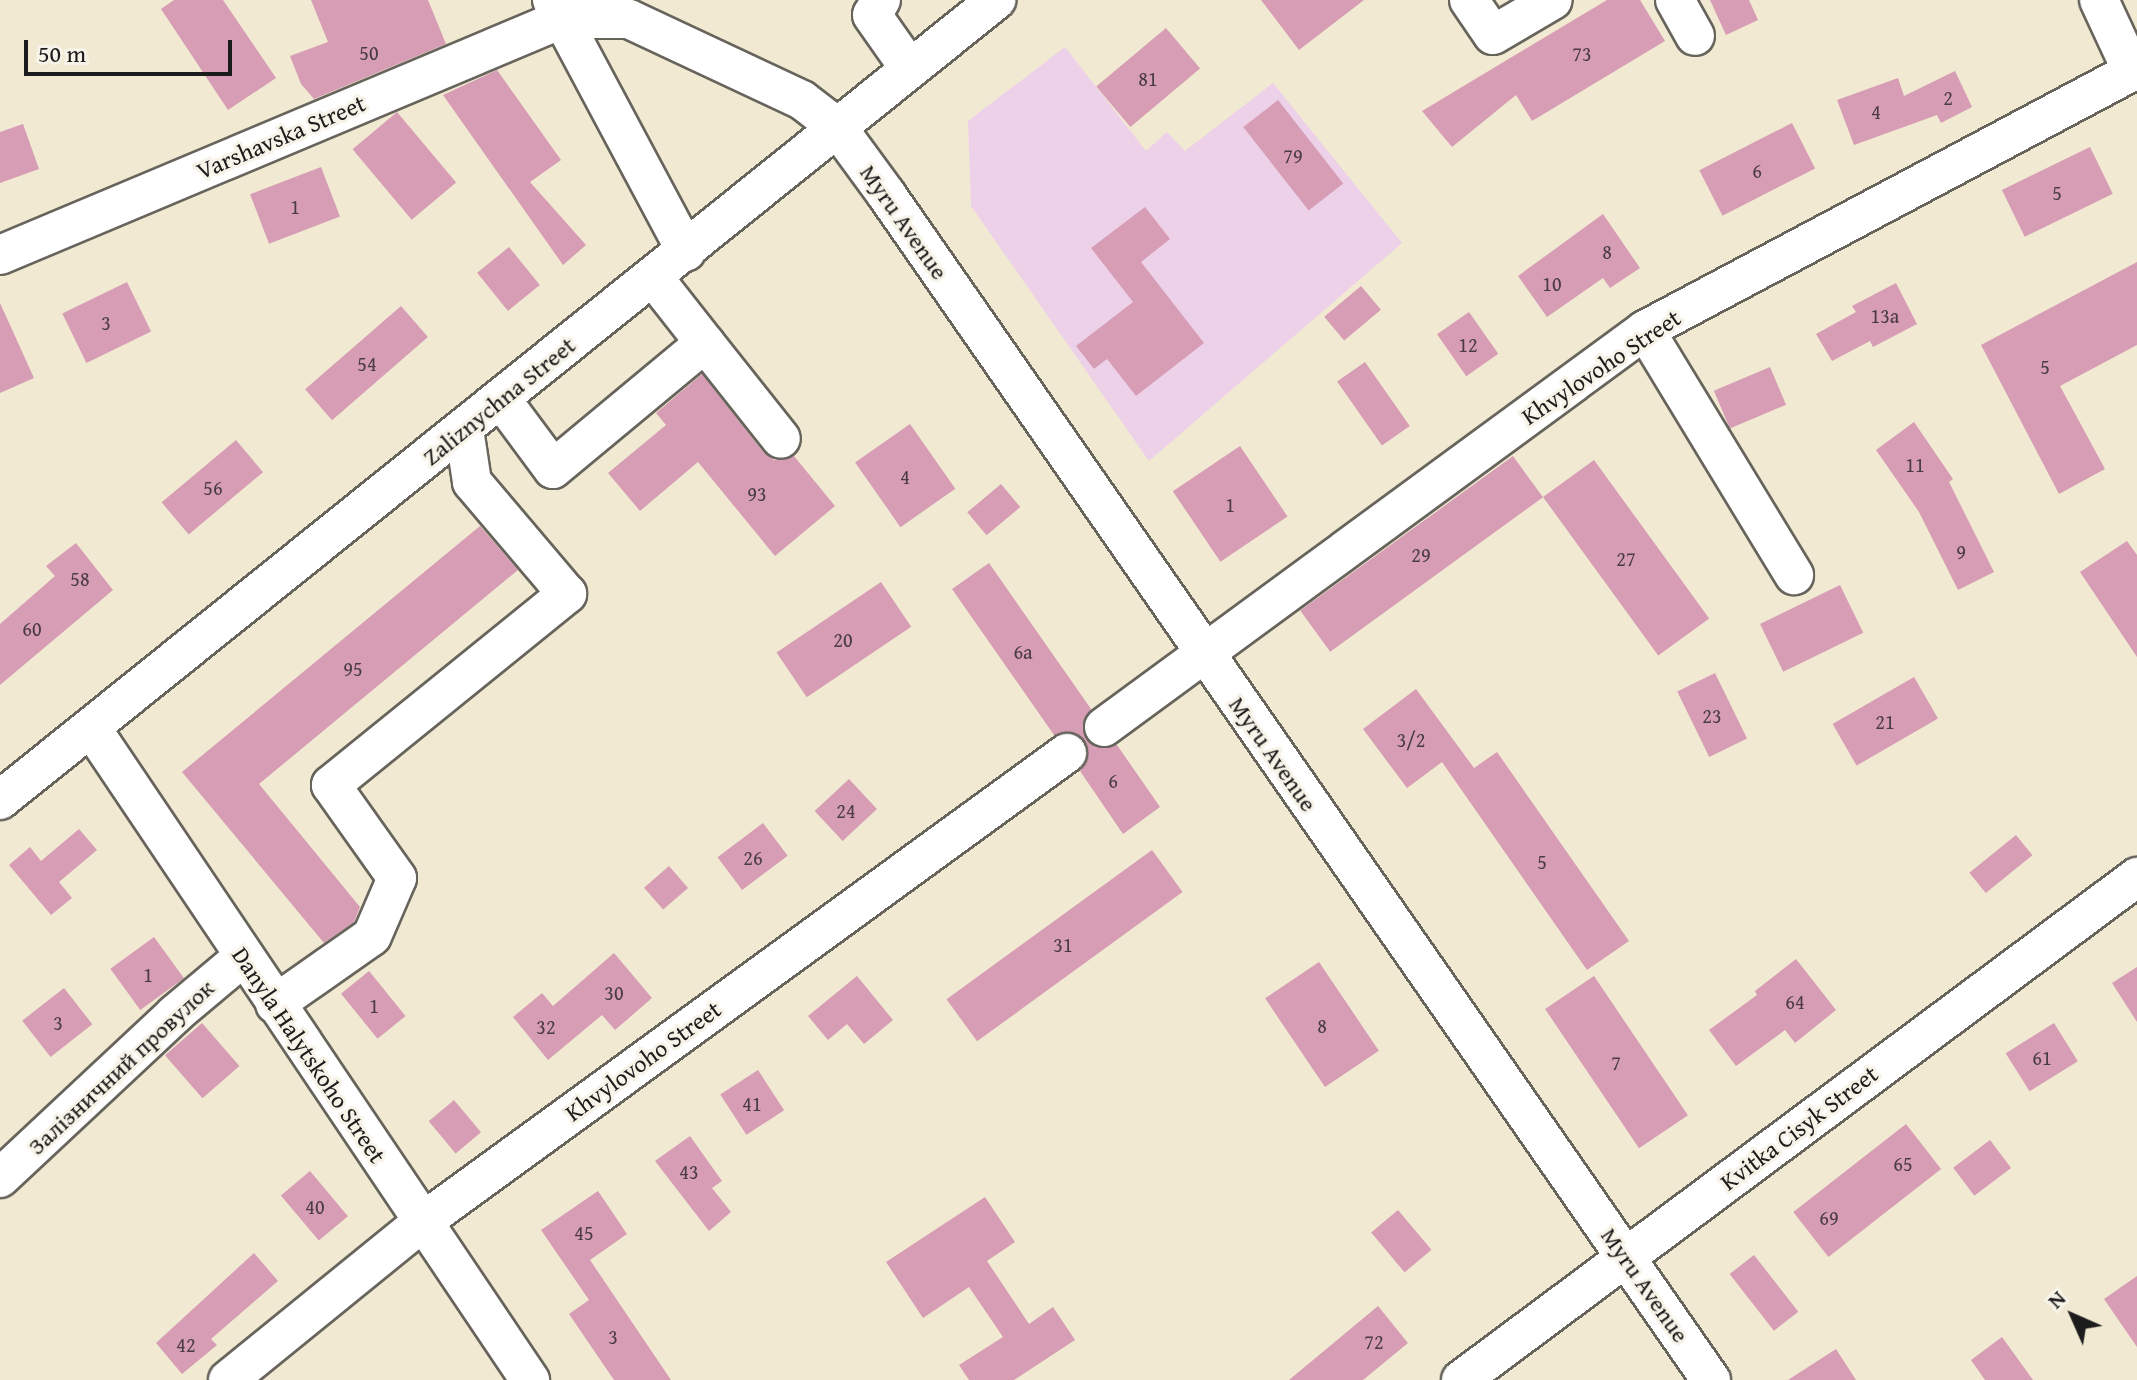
<!DOCTYPE html>
<html>
<head>
<meta charset="utf-8">
<style>
  body { margin:0 }
  #map { position:relative; width:2137px; height:1380px; overflow:hidden; background:#f1e9d2; font-family:"Gentium Book Plus",serif }
  div>[style] { position:absolute }
  .built>* { inset:0; background:#edd1e9 }
  .building>* { inset:0; background:#d69db5; transform-origin:0 0 }
  .roads { filter:drop-shadow(2px 0 #67645c) drop-shadow(-2px 0 #67645c) drop-shadow(0 2px #67645c) drop-shadow(0 -2px #67645c) }
  .minor>* { height:38px; margin:-19px; padding:0 19px; transform-origin:19px; border-radius:19px; background:#fff }
  span { translate:-50% -50%; white-space:nowrap; text-align:center; line-height:1.15; -webkit-text-stroke:6px #f7f3e8; paint-order:stroke }
  .number-label { font-size:20px; color:#4a3c42 }
  .number-label span { -webkit-text-stroke-width:0 }
  .street-label { font-size:24px; color:#1c1c1c }
  .north { position:absolute; left:2033px; top:1276px; width:80px; height:80px; -webkit-text-stroke:6px #f7f3e8; paint-order:stroke; rotate:315deg; font-size:22px; font-weight:700; line-height:32px; text-align:center; color:#1c1c1c }
  .north::after { content:''; display:block; margin:auto; width:28px; height:36px; background:#1c1c1c; clip-path:polygon(50% 0,100% 100%,50% 72%,0 100%) }
  .scale { position:absolute; left:24px; top:40px; width:208px; height:36px; box-sizing:border-box; border:4px solid #1c1c1c; border-top:0; padding-left:10px; font-size:24px; line-height:28px; white-space:nowrap; color:#1c1c1c; -webkit-text-stroke:6px #f7f3e8; paint-order:stroke }
</style>
</head>
<body>
<div id="map">
  <div class="built">
    <div style="clip-path:polygon(1065px 47px,1146px 151px,1167px 132px,1185px 151px,1273px 83px,1402px 243px,1149px 461px,971px 206px,968px 121px)"></div>
  </div>
  <div class="building">
    <div style="clip-path:polygon(174px 0,223px 0,276px 78px,228px 110px,161px 9px)"></div>
    <div style="clip-path:polygon(311px 0,428px 0,446px 44px,314px 99px,301px 84px,290px 56px,328px 42px)"></div>
    <div style="clip-path:polygon(1261px 0,1364px 0,1299px 50px)"></div>
    <div style="clip-path:polygon(1607px 0,1640px 0,1665px 41px,1532px 121px,1516px 95px,1452px 147px,1422px 111px)"></div>
    <div style="clip-path:polygon(1710px 0,1749px 0,1758px 20px,1726px 35px)"></div>
    <div style="left:1166px;top:28px;width:53px;height:91px;rotate:50deg"></div>
    <div style="clip-path:polygon(497px 70px,561px 160px,530px 182px,586px 245px,563px 265px,443px 95px)"></div>
    <div style="clip-path:polygon(1955px 71px,1972px 107px,1941px 123px,1937px 115px,1854px 145px,1837px 100px,1898px 78px,1904px 96px)"></div>
    <div style="left:1278px;top:100px;width:106px;height:44px;rotate:52deg"></div>
    <div style="left:397px;top:112px;width:92px;height:58px;rotate:50deg"></div>
    <div style="left:1792px;top:123px;width:51px;height:104px;rotate:63deg"></div>
    <div style="clip-path:polygon(23px 124px,39px 169px,0 183px,0 132px)"></div>
    <div style="left:2090px;top:147px;width:52px;height:98px;rotate:64deg"></div>
    <div style="left:321px;top:167px;width:53px;height:76px;rotate:69deg"></div>
    <div style="clip-path:polygon(1145px 207px,1170px 239px,1141px 262px,1204px 343px,1136px 396px,1107px 359px,1094px 369px,1076px 346px,1133px 302px,1091px 248px)"></div>
    <div style="clip-path:polygon(1603px 214px,1640px 268px,1610px 288px,1603px 278px,1547px 317px,1518px 276px)"></div>
    <div style="left:509px;top:247px;width:49px;height:41px;rotate:51deg"></div>
    <div style="clip-path:polygon(2137px 262px,2137px 345px,2060px 386px,2105px 469px,2059px 494px,1981px 345px)"></div>
    <div style="left:127px;top:282px;width:55px;height:72px;rotate:64deg"></div>
    <div style="clip-path:polygon(1896px 283px,1917px 324px,1873px 347px,1870px 341px,1832px 361px,1816px 334px,1856px 312px,1852px 306px)"></div>
    <div style="left:1361px;top:286px;width:31px;height:48px;rotate:50deg"></div>
    <div style="clip-path:polygon(0 303px,34px 378px,0 393px)"></div>
    <div style="left:401px;top:306px;width:41px;height:127px;rotate:49deg"></div>
    <div style="left:1469px;top:312px;width:51px;height:39px;rotate:55deg"></div>
    <div style="left:1365px;top:362px;width:78px;height:34px;rotate:55deg"></div>
    <div style="left:1770px;top:367px;width:41px;height:61px;rotate:67deg"></div>
    <div style="clip-path:polygon(702px 374px,764px 453px,774px 460px,794px 456px,835px 506px,775px 556px,698px 462px,640px 511px,608px 473px,666px 425px,656px 413px)"></div>
    <div style="clip-path:polygon(1914px 422px,1953px 479px,1949px 482px,1994px 572px,1958px 590px,1919px 512px,1876px 450px)"></div>
    <div style="left:910px;top:424px;width:79px;height:67px;rotate:55deg"></div>
    <div style="left:236px;top:440px;width:42px;height:97px;rotate:50deg"></div>
    <div style="left:1240px;top:446px;width:85px;height:81px;rotate:56deg"></div>
    <div style="left:1513px;top:456px;width:51px;height:263px;rotate:54deg"></div>
    <div style="left:1594px;top:460px;width:196px;height:63px;rotate:54deg"></div>
    <div style="left:1001px;top:484px;width:30px;height:44px;rotate:50deg"></div>
    <div style="clip-path:polygon(480px 526px,518px 570px,259px 784px,360px 907px,354px 922px,324px 943px,182px 772px)"></div>
    <div style="clip-path:polygon(2127px 541px,2137px 555px,2137px 657px,2080px 572px)"></div>
    <div style="clip-path:polygon(76px 543px,113px 590px,0 685px,0 624px,55px 576px,46px 566px)"></div>
    <div style="clip-path:polygon(989px 563px,1091px 709px,1084px 719px,1086px 739px,1096px 747px,1117px 745px,1160px 807px,1123px 834px,1080px 771px,1087px 761px,1085px 741px,1075px 733px,1054px 735px,952px 589px)"></div>
    <div style="left:881px;top:582px;width:54px;height:126px;rotate:56deg"></div>
    <div style="left:1840px;top:585px;width:53px;height:89px;rotate:64deg"></div>
    <div style="left:1715px;top:673px;width:73px;height:42px;rotate:64deg"></div>
    <div style="left:1914px;top:677px;width:48px;height:94px;rotate:60deg"></div>
    <div style="clip-path:polygon(1416px 689px,1474px 768px,1497px 752px,1629px 941px,1587px 970px,1442px 762px,1407px 788px,1363px 729px)"></div>
    <div style="left:849px;top:779px;width:41px;height:47px;rotate:47deg"></div>
    <div style="left:763px;top:823px;width:41px;height:57px;rotate:53deg"></div>
    <div style="clip-path:polygon(79px 829px,97px 850px,59px 882px,72px 898px,51px 915px,9px 865px,30px 847px,41px 861px)"></div>
    <div style="left:2016px;top:835px;width:26px;height:60px;rotate:51deg"></div>
    <div style="left:1152px;top:850px;width:52px;height:254px;rotate:54deg"></div>
    <div style="left:669px;top:866px;width:29px;height:33px;rotate:49deg"></div>
    <div style="left:154px;top:937px;width:51px;height:54px;rotate:54deg"></div>
    <div style="clip-path:polygon(614px 953px,652px 998px,615px 1030px,602px 1015px,548px 1060px,513px 1017px,542px 993px,553px 1006px)"></div>
    <div style="clip-path:polygon(1796px 959px,1836px 1010px,1795px 1043px,1785px 1030px,1736px 1066px,1709px 1030px,1757px 995px,1755px 991px)"></div>
    <div style="left:1319px;top:962px;width:107px;height:65px;rotate:56deg"></div>
    <div style="clip-path:polygon(2137px 967px,2137px 1022px,2112px 983px)"></div>
    <div style="left:369px;top:971px;width:58px;height:36px;rotate:51deg"></div>
    <div style="clip-path:polygon(857px 976px,893px 1020px,864px 1044px,847px 1024px,828px 1040px,808px 1016px)"></div>
    <div style="left:1594px;top:976px;width:168px;height:59px;rotate:56deg"></div>
    <div style="left:64px;top:988px;width:46px;height:53px;rotate:52deg"></div>
    <div style="left:202px;top:1023px;width:57px;height:49px;rotate:49deg"></div>
    <div style="left:2054px;top:1023px;width:45px;height:57px;rotate:58deg"></div>
    <div style="left:758px;top:1070px;width:48px;height:45px;rotate:57deg"></div>
    <div style="left:454px;top:1100px;width:42px;height:33px;rotate:50deg"></div>
    <div style="left:1906px;top:1124px;width:57px;height:143px;rotate:52deg"></div>
    <div style="clip-path:polygon(690px 1136px,722px 1181px,712px 1188px,731px 1212px,709px 1231px,655px 1161px)"></div>
    <div style="left:1990px;top:1140px;width:35px;height:46px;rotate:53deg"></div>
    <div style="left:310px;top:1171px;width:59px;height:38px;rotate:50deg"></div>
    <div style="clip-path:polygon(598px 1191px,627px 1234px,590px 1260px,671px 1380px,614px 1380px,569px 1314px,589px 1300px,541px 1230px)"></div>
    <div style="clip-path:polygon(985px 1197px,1015px 1242px,987px 1261px,1029px 1324px,1053px 1307px,1075px 1340px,1014px 1380px,969px 1380px,959px 1365px,1003px 1337px,969px 1287px,923px 1318px,886px 1262px)"></div>
    <div style="left:1398px;top:1210px;width:52px;height:35px;rotate:50deg"></div>
    <div style="clip-path:polygon(254px 1253px,278px 1281px,211px 1339px,217px 1345px,182px 1374px,156px 1343px)"></div>
    <div style="left:1754px;top:1255px;width:72px;height:31px;rotate:52deg"></div>
    <div style="clip-path:polygon(2137px 1276px,2137px 1347px,2104px 1299px)"></div>
    <div style="clip-path:polygon(1378px 1306px,1408px 1343px,1363px 1380px,1289px 1380px)"></div>
    <div style="clip-path:polygon(2002px 1337px,2033px 1380px,1985px 1380px,1971px 1360px)"></div>
    <div style="clip-path:polygon(1836px 1349px,1856px 1380px,1788px 1380px)"></div>
  </div>
  <div class="roads">
    <div class="minor">
      <div style="left:552px;top:0;width:285px;rotate:61.9deg"></div>
      <div style="left:881px;top:0;width:17px;rotate:121deg"></div>
      <div style="left:872px;top:15px;width:66px;rotate:54.9deg"></div>
      <div style="left:1469px;top:0;width:42px;rotate:55.6deg"></div>
      <div style="left:1493px;top:35px;width:69px;rotate:-30.3deg"></div>
      <div style="left:1675px;top:0;width:41px;rotate:60.9deg"></div>
      <div style="left:2099px;top:0;width:78px;rotate:65.1deg"></div>
      <div style="left:0;top:255px;width:610px;rotate:-22.78deg"></div>
      <div style="left:562px;top:19px;width:67px"></div>
      <div style="left:629px;top:19px;width:191px;rotate:25.1deg"></div>
      <div style="left:802px;top:100px;width:44px;rotate:37.6deg"></div>
      <div style="left:837px;top:127px;width:83px;rotate:53.8deg"></div>
      <div style="left:886px;top:194px;width:1445px;rotate:55.18deg"></div>
      <div style="left:653px;top:277px;width:84px;rotate:51.8deg"></div>
      <div style="left:1645px;top:330px;width:287px;rotate:58.7deg"></div>
      <div style="left:501px;top:399px;width:87px;rotate:53.4deg"></div>
      <div style="left:553px;top:469px;width:197px;rotate:-39.7deg"></div>
      <div style="left:705px;top:343px;width:122px;rotate:51.6deg"></div>
      <div style="left:1104px;top:727px;width:671px;rotate:-36.27deg"></div>
      <div style="left:1645px;top:330px;width:557px;rotate:-27.95deg"></div>
      <div style="left:92px;top:729px;width:785px;rotate:56.07deg"></div>
      <div style="left:0;top:800px;width:1278px;rotate:-38.77deg"></div>
      <div style="left:275px;top:1004px;width:118px;rotate:-35deg"></div>
      <div style="left:372px;top:936px;width:63px;rotate:-66.7deg"></div>
      <div style="left:397px;top:878px;width:114px;rotate:-125.4deg"></div>
      <div style="left:331px;top:785px;width:304px;rotate:-39deg"></div>
      <div style="left:567px;top:594px;width:147px;rotate:-130.3deg"></div>
      <div style="left:472px;top:482px;width:54px;rotate:-98.6deg"></div>
      <div style="left:0;top:1178px;width:240px;rotate:-43.1deg"></div>
      <div style="left:175px;top:1014px;width:90px;rotate:-40deg"></div>
      <div style="left:228px;top:1380px;width:249px;rotate:-39.1deg"></div>
      <div style="left:421px;top:1223px;width:799px;rotate:-36.04deg"></div>
      <div style="left:1461px;top:1380px;width:843px;rotate:-36.65deg"></div>
    </div>
  </div>
  <div class="number-label">
    <span style="left:369px;top:52px">50</span>
    <span style="left:1582px;top:53px">73</span>
    <span style="left:1148px;top:78px">81</span>
    <span style="left:1948px;top:97px">2</span>
    <span style="left:1876px;top:111px">4</span>
    <span style="left:1293px;top:155px">79</span>
    <span style="left:1757px;top:170px">6</span>
    <span style="left:2057px;top:192px">5</span>
    <span style="left:295px;top:206px">1</span>
    <span style="left:1607px;top:251px">8</span>
    <span style="left:1552px;top:283px">10</span>
    <span style="left:1885px;top:315px">13а</span>
    <span style="left:106px;top:322px">3</span>
    <span style="left:1468px;top:344px">12</span>
    <span style="left:367px;top:363px">54</span>
    <span style="left:2045px;top:366px">5</span>
    <span style="left:1915px;top:464px">11</span>
    <span style="left:905px;top:476px">4</span>
    <span style="left:213px;top:487px">56</span>
    <span style="left:757px;top:493px">93</span>
    <span style="left:1230px;top:504px">1</span>
    <span style="left:1961px;top:551px">9</span>
    <span style="left:1421px;top:554px">29</span>
    <span style="left:1626px;top:558px">27</span>
    <span style="left:80px;top:578px">58</span>
    <span style="left:32px;top:628px">60</span>
    <span style="left:843px;top:639px">20</span>
    <span style="left:1023px;top:651px">6а</span>
    <span style="left:353px;top:668px">95</span>
    <span style="left:1712px;top:715px">23</span>
    <span style="left:1885px;top:721px">21</span>
    <span style="left:1411px;top:739px">3/2</span>
    <span style="left:1113px;top:780px">6</span>
    <span style="left:846px;top:810px">24</span>
    <span style="left:753px;top:857px">26</span>
    <span style="left:1542px;top:861px">5</span>
    <span style="left:1063px;top:944px">31</span>
    <span style="left:148px;top:974px">1</span>
    <span style="left:614px;top:992px">30</span>
    <span style="left:1795px;top:1001px">64</span>
    <span style="left:374px;top:1005px">1</span>
    <span style="left:58px;top:1022px">3</span>
    <span style="left:1322px;top:1025px">8</span>
    <span style="left:546px;top:1026px">32</span>
    <span style="left:2042px;top:1057px">61</span>
    <span style="left:1616px;top:1062px">7</span>
    <span style="left:752px;top:1103px">41</span>
    <span style="left:1903px;top:1163px">65</span>
    <span style="left:689px;top:1171px">43</span>
    <span style="left:315px;top:1206px">40</span>
    <span style="left:1829px;top:1217px">69</span>
    <span style="left:584px;top:1232px">45</span>
    <span style="left:613px;top:1336px">3</span>
    <span style="left:1374px;top:1341px">72</span>
    <span style="left:186px;top:1344px">42</span>
  </div>
  <div class="street-label">
    <span style="left:281px;top:137px;rotate:-23deg">Varshavska Street</span>
    <span style="left:904px;top:222px;rotate:55deg">Myru Avenue</span>
    <span style="left:1601px;top:367px;rotate:-34deg">Khvylovoho Street</span>
    <span style="left:499px;top:401px;rotate:-39deg">Zaliznychna Street</span>
    <span style="left:1273px;top:754px;rotate:55deg">Myru Avenue</span>
    <span style="left:309px;top:1055px;rotate:56deg">Danyla Halytskoho Street</span>
    <span style="left:643px;top:1061px;rotate:-36deg">Khvylovoho Street</span>
    <span style="left:121px;top:1067px;rotate:-43deg">Залізничний провулок</span>
    <span style="left:1799px;top:1128px;rotate:-37deg">Kvitka Cisyk Street</span>
    <span style="left:1645px;top:1285px;rotate:55deg">Myru Avenue</span>
  </div>
  <div class="north">N</div>
  <div class="scale">50 m</div>
</div>
</body>
</html>
